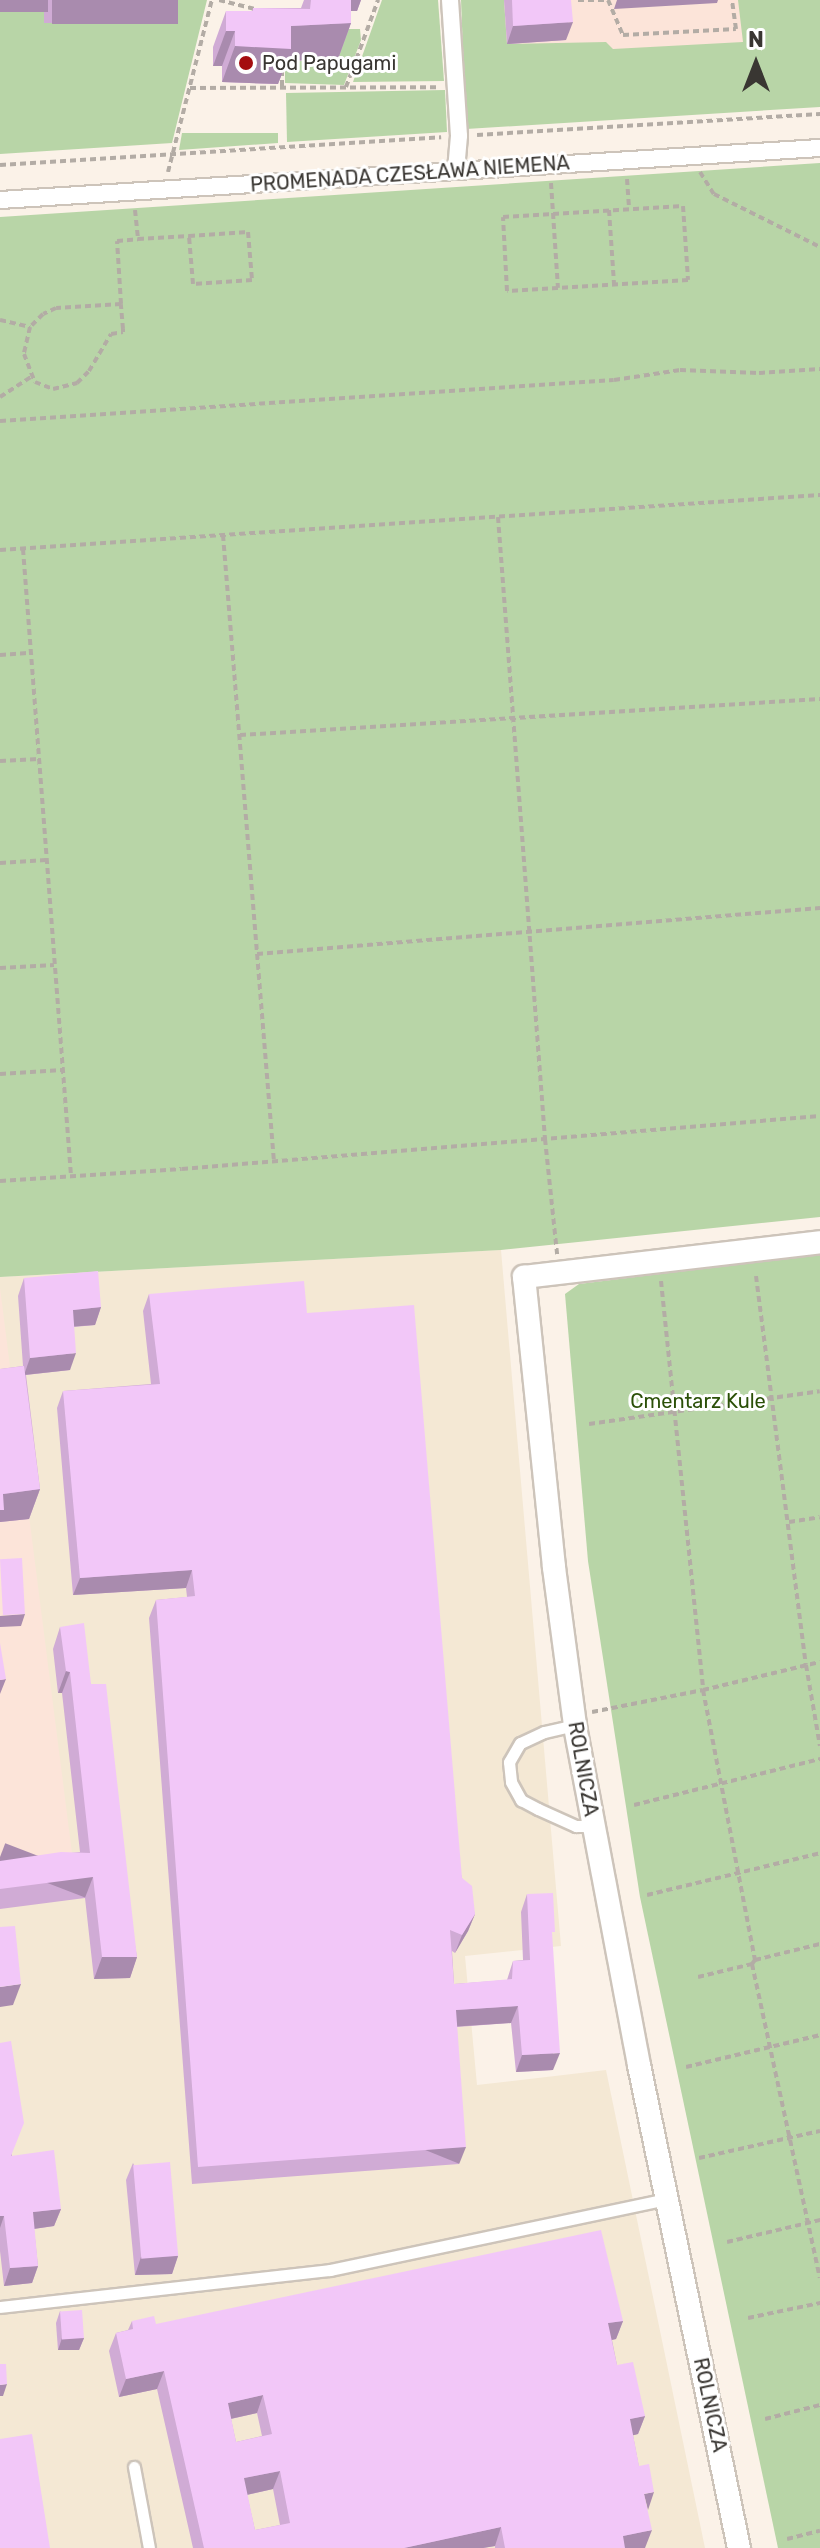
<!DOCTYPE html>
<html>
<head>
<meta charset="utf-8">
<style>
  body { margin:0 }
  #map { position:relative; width:820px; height:2548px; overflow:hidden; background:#fbf2e8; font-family:Rubik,sans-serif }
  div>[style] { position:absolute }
  .industrial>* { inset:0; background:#f4e8d4 }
  .education>* { inset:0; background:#fce4d9 }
  .green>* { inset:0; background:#b8d5a7 }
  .path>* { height:4px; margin-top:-2px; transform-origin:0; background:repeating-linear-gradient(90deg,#b3aca5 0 6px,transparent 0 10px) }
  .roads { filter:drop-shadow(2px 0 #cdc4ba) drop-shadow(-2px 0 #cdc4ba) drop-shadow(0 2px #cdc4ba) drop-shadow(0 -2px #cdc4ba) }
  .service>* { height:11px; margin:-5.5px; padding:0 5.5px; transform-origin:5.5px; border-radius:5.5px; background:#fff }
  .pedestrian>* { height:16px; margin:-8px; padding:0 8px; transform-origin:8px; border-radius:8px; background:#fff }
  .minor>* { height:22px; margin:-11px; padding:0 11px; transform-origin:11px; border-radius:11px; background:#fff }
  .wall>* { inset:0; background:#d0abd5 }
  .shaded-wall>* { inset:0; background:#a98bae; transform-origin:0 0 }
  .building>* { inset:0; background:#f2c7f8; transform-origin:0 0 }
  .dots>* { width:22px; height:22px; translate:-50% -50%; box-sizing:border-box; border:4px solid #fff; border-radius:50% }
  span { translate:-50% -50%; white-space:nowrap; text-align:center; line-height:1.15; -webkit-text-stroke:6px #fff; paint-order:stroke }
  .poi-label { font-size:20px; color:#393632 }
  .left { translate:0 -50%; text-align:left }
  .street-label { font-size:20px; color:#393632 }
  .park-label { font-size:20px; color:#2b5008 }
  .north { position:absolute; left:716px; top:24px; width:80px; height:80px; -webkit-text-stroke:6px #fff; paint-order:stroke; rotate:0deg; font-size:22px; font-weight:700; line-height:32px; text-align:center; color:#393632 }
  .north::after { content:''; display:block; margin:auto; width:28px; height:36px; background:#393632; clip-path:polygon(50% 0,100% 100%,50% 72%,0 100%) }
</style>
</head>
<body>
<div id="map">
  <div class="industrial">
    <div style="clip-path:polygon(501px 1250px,561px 1946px,465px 1956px,477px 2085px,606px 2070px,705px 2548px,0 2548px,0 1277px)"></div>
  </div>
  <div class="education">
    <div style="clip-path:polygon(478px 0,820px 0,820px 72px,480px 96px)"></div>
    <div style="clip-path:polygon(0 1288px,74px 1869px,0 1876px)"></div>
  </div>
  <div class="green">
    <div style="clip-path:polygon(172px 0,207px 0,172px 143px,0 154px,0 12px,44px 12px,44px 22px)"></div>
    <div style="clip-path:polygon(382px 0,438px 0,444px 81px,353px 82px)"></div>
    <div style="clip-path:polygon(461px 0,504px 0,507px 44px,606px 42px,613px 49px,743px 42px,738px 0,820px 0,820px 107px,466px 129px)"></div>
    <div style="clip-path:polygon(285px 28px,297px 28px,298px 61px,315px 61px,338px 29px,360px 29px,361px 40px,344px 85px,285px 83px)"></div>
    <div style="clip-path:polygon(445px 90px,447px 132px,287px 142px,286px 93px)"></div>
    <div style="clip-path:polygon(182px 133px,278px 133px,278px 143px,179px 150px)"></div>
    <div style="clip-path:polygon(820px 163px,820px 1217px,501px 1250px,0 1277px,0 217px)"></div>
    <div style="clip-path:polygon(820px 1254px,820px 2548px,778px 2548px,640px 1897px,588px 1561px,565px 1294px,579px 1284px)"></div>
  </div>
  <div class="path">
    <div style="left:219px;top:0;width:37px;rotate:14deg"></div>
    <div style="left:578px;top:0;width:30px"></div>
    <div style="left:608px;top:0;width:38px;rotate:67deg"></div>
    <div style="left:623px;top:35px;width:113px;rotate:-3deg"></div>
    <div style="left:736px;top:29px;width:29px;rotate:-98deg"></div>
    <div style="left:282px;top:70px;width:17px;rotate:90deg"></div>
    <div style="left:346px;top:87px;width:93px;rotate:-69.8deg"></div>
    <div style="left:190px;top:88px;width:250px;rotate:-0.2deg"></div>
    <div style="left:477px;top:135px;width:344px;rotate:-3.5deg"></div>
    <div style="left:0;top:165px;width:442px;rotate:-3.6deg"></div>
    <div style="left:168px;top:172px;width:178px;rotate:-75.7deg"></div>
    <div style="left:700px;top:172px;width:26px;rotate:58deg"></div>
    <div style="left:714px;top:194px;width:119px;rotate:26.6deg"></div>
    <div style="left:627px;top:179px;width:30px;rotate:86deg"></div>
    <div style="left:551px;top:183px;width:105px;rotate:86.2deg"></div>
    <div style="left:683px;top:206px;width:74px;rotate:86.1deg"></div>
    <div style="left:688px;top:280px;width:181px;rotate:176.5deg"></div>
    <div style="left:507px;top:291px;width:74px;rotate:-93.1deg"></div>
    <div style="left:503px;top:217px;width:180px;rotate:-3.5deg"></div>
    <div style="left:135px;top:210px;width:29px;rotate:84deg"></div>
    <div style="left:609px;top:210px;width:74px;rotate:86.1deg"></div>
    <div style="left:121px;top:304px;width:65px;rotate:176.5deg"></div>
    <div style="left:56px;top:308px;width:14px;rotate:155deg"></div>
    <div style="left:43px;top:314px;width:18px;rotate:135deg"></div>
    <div style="left:30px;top:327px;width:28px;rotate:103deg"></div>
    <div style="left:24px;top:354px;width:30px;rotate:69deg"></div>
    <div style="left:35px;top:382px;width:19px;rotate:21deg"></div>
    <div style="left:53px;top:389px;width:25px;rotate:-14deg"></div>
    <div style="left:77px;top:383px;width:17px;rotate:-45deg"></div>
    <div style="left:89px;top:371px;width:43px;rotate:-59.3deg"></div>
    <div style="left:111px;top:334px;width:12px;rotate:-9deg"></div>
    <div style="left:123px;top:332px;width:3px;rotate:-90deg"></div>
    <div style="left:123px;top:329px;width:25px;rotate:-95deg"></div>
    <div style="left:121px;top:304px;width:63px;rotate:-93.6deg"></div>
    <div style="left:117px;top:241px;width:21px;rotate:-5deg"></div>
    <div style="left:138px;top:239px;width:51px;rotate:-3.4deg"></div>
    <div style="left:189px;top:236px;width:59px;rotate:-3.9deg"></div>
    <div style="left:248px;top:232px;width:48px;rotate:85.2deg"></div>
    <div style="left:252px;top:280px;width:59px;rotate:176.1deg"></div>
    <div style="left:193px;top:284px;width:48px;rotate:-94.8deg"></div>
    <div style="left:0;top:320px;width:31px;rotate:13deg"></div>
    <div style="left:0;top:397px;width:37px;rotate:-33deg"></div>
    <div style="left:0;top:421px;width:615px;rotate:-3.82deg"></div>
    <div style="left:614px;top:380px;width:67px;rotate:-8.6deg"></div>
    <div style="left:680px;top:370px;width:79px;rotate:2.2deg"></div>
    <div style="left:759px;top:373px;width:61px;rotate:-3.8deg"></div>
    <div style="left:498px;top:517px;width:624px;rotate:85.68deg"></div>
    <div style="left:545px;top:1139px;width:116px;rotate:84deg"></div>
    <div style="left:223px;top:535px;width:629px;rotate:85.35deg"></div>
    <div style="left:23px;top:549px;width:629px;rotate:85.62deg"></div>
    <div style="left:0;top:550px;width:822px;rotate:-3.84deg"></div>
    <div style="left:0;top:655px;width:31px;rotate:-4deg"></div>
    <div style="left:240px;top:735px;width:581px;rotate:-3.55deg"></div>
    <div style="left:0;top:761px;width:39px;rotate:-3deg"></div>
    <div style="left:0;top:863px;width:46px;rotate:-3.7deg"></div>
    <div style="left:257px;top:954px;width:565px;rotate:-4.67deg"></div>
    <div style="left:0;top:968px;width:54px;rotate:-3.2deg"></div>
    <div style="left:0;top:1074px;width:62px;rotate:-3.7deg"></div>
    <div style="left:0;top:1181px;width:182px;rotate:-3.8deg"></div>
    <div style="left:182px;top:1169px;width:640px;rotate:-4.75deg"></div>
    <div style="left:756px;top:1276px;width:392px;rotate:82.7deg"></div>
    <div style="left:806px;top:1665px;width:82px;rotate:80.2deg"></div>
    <div style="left:661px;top:1281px;width:411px;rotate:84.1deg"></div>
    <div style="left:703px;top:1690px;width:275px;rotate:79.1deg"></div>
    <div style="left:755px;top:1960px;width:5px;rotate:127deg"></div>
    <div style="left:752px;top:1964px;width:321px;rotate:77.8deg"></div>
    <div style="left:589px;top:1424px;width:233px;rotate:-8.1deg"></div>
    <div style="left:789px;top:1522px;width:31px;rotate:-9deg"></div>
    <div style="left:592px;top:1712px;width:113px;rotate:-11.2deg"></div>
    <div style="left:703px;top:1690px;width:120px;rotate:-13.5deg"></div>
    <div style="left:634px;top:1805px;width:192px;rotate:-13.9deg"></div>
    <div style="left:647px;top:1895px;width:178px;rotate:-13.6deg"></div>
    <div style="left:755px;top:1960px;width:67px;rotate:-13.8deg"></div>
    <div style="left:698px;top:1977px;width:56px;rotate:-13.5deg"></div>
    <div style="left:686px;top:2067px;width:138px;rotate:-13.4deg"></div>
    <div style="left:699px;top:2158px;width:124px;rotate:-12.6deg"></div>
    <div style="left:727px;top:2242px;width:96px;rotate:-13.3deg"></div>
    <div style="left:748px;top:2318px;width:74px;rotate:-11.8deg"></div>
    <div style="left:765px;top:2419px;width:57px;rotate:-14.3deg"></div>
    <div style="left:787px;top:2539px;width:34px;rotate:-14deg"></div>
  </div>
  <div class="roads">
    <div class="service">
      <div style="left:575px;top:1725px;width:32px;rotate:167deg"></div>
      <div style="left:544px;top:1732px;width:26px;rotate:155deg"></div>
      <div style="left:520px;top:1743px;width:22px;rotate:120deg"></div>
      <div style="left:509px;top:1762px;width:20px;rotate:84deg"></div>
      <div style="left:511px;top:1782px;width:21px;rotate:61deg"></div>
      <div style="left:521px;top:1800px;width:19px;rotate:28deg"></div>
      <div style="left:538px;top:1809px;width:42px;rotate:24.1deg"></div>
      <div style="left:576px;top:1826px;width:18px"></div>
      <div style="left:0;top:2307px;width:332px;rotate:-6.4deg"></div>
      <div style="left:330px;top:2270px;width:344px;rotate:-11.9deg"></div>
      <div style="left:134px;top:2467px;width:82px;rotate:79.5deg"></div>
    </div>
    <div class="pedestrian">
      <div style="left:450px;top:0;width:136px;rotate:86.2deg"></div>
      <div style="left:459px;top:136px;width:35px;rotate:95deg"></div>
      <div style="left:0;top:200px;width:822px;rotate:-3.63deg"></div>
    </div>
    <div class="minor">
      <div style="left:739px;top:2548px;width:493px;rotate:-101.7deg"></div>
      <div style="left:639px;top:2065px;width:346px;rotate:-100.7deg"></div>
      <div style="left:575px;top:1725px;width:159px;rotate:-97.6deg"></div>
      <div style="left:554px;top:1567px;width:292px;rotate:-95.9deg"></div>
      <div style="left:524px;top:1277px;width:298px;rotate:-6.7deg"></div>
    </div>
  </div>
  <div class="wall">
    <div style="clip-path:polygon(0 0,178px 0,170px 23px,44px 23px,44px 12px)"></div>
    <div style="clip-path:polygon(304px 0,361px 0,357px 11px,351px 11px,351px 23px,338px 59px,287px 61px,278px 84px,222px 82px,222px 66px,213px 66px,213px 47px,226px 11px,252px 11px,253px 8px,301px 8px)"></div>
    <div style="clip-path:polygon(504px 0,571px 0,566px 40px,507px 44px)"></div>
    <div style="clip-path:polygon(24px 1278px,101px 1307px,95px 1325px,74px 1327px,70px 1370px,26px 1375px,40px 1489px,29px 1519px,0 1522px,0 1369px,23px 1366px,18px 1296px)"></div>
    <div style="clip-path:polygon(149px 1294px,307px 1313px,462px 1878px,475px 1914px,468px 1931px,455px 1953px,452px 1951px,454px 1984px,507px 1980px,513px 1961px,523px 1960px,521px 1912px,527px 1894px,552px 1939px,553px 2070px,516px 2072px,511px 2023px,457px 2027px,459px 2164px,192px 2184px,149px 1618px,156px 1600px,187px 1597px,186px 1588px,73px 1595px,57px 1408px,63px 1391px,151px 1384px,143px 1311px)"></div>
    <div style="clip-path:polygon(60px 1627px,91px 1684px,137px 1957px,130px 1978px,94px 1979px,85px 1898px,0 1909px,0 1861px,80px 1852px,62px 1693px,58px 1693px,53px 1649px)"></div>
    <div style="clip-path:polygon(0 2043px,12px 2156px,61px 2209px,54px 2226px,34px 2229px,38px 2266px,32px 2283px,4px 2286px,0 2251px)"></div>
    <div style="clip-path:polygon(133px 2163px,178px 2256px,172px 2274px,135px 2275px,126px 2180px)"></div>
    <div style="clip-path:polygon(60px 2311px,84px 2338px,79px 2350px,58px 2350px,56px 2323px)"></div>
    <div style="clip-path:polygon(evenodd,132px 2321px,156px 2324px,623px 2321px,616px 2339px,612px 2340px,617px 2365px,645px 2416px,638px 2434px,633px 2435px,647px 2510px,645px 2548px,495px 2548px,495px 2546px,483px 2548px,193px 2548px,157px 2389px,119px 2397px,109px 2351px,116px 2333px,128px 2330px,132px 2321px,257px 2413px,262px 2436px,236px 2442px,231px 2419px,257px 2413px,132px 2321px,273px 2489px,280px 2525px,255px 2530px,247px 2495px,273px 2489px)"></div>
  </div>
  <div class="shaded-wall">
    <div style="left:0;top:0;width:48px;height:12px"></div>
    <div style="left:52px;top:0;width:126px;height:24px"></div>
    <div style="clip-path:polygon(342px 0,361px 0,357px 11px,338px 11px)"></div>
    <div style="clip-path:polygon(617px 0,718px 0,717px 3px,614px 9px)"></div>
    <div style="clip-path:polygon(573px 22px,566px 40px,507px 44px,513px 26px)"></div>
    <div style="clip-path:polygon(351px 23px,338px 59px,287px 61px,278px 84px,222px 82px,235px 46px,291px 26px)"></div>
    <div style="clip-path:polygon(226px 31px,235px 31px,222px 66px,213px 66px)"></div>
    <div style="clip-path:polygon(101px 1307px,95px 1325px,67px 1327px,73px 1310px)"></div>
    <div style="clip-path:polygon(76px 1353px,70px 1370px,24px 1375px,30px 1358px)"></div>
    <div style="clip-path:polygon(40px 1489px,29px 1519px,0 1522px,0 1501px,3px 1494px)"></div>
    <div style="clip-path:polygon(192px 1570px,186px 1588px,73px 1595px,80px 1578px)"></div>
    <div style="clip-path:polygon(25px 1614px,21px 1626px,0 1627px,0 1616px)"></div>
    <div style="clip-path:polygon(66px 1671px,70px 1672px,62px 1693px,58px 1693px)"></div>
    <div style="clip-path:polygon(6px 1679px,0 1694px,0 1680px)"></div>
    <div style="left:93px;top:1877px;width:22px;height:94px;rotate:111deg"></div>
    <div style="clip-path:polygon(475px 1914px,468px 1931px,455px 1953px,462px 1935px)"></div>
    <div style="clip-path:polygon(102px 1957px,137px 1957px,130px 1978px,94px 1979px)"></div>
    <div style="clip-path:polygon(21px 1984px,13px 2005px,0 2007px,0 1987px)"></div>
    <div style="clip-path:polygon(518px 2006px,511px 2023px,449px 2027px,456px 2010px)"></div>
    <div style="clip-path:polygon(560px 2053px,553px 2070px,516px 2072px,522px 2055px)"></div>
    <div style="left:466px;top:2147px;width:18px;height:269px;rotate:112deg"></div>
    <div style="clip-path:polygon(61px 2209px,54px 2226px,26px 2230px,33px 2212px)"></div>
    <div style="clip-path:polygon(0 2216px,4px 2216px,0 2228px)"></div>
    <div style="clip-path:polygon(178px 2256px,172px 2274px,135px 2275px,141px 2257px)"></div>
    <div style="clip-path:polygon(38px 2266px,32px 2283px,4px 2286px,10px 2268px)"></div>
    <div style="clip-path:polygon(623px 2321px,616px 2339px,602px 2342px,608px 2323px)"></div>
    <div style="clip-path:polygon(62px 2338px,84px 2338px,79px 2350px,58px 2350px)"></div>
    <div style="clip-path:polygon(164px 2371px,157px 2389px,119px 2397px,126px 2379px)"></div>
    <div style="clip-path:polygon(7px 2384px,3px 2396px,0 2396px,0 2385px)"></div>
    <div style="clip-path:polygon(263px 2395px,257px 2413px,221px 2421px,228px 2403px)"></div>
    <div style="clip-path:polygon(645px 2416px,638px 2434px,623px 2438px,630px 2419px)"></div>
    <div style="clip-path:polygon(280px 2471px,273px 2489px,237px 2497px,244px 2478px)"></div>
    <div style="clip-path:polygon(654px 2492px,648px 2510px,644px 2494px)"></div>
    <div style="clip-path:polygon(501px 2527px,495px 2546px,483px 2548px,404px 2548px)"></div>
    <div style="clip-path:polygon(652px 2530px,645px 2548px,619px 2548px,623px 2536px)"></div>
  </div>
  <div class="building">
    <div style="clip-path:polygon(311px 0,351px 0,351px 23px,291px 26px,291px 49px,235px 46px,235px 31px,226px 31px,226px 11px,253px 11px,253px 8px,310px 9px)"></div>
    <div style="clip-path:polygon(512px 0,571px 0,573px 22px,513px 26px)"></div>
    <div style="clip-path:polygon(98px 1271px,101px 1307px,73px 1310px,76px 1353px,30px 1358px,24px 1278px)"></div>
    <div style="clip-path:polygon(304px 1281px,307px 1313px,414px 1305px,462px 1878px,472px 1886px,475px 1914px,462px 1935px,450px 1930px,454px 1984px,512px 1979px,513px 1961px,530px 1960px,527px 1894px,553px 1893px,555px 1932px,552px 1932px,560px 2053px,522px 2055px,518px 2006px,456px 2010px,466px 2147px,198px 2167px,156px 1600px,195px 1596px,192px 1570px,80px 1578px,63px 1391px,160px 1384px,149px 1294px)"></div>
    <div style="clip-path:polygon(24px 1366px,40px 1489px,3px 1494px,4px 1510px,0 1510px,0 1369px)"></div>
    <div style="left:22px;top:1558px;width:56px;height:22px;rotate:87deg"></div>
    <div style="clip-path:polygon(84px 1623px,91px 1684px,106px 1684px,137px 1957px,102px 1957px,93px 1877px,0 1889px,0 1861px,61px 1852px,90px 1853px,70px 1672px,66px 1671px,60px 1627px)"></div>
    <div style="clip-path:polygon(0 1643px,6px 1679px,0 1680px)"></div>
    <div style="clip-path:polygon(15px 1926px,21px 1984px,0 1987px,0 1927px)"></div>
    <div style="clip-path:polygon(11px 2041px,24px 2123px,11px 2156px,54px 2150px,61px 2209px,33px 2212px,38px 2266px,10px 2268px,4px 2216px,0 2216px,0 2043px)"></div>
    <div style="left:170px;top:2162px;width:94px;height:37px;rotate:85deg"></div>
    <div style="clip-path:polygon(evenodd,601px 2230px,623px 2321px,608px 2323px,617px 2365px,633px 2362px,645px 2416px,630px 2419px,639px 2466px,649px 2464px,654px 2492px,644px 2494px,652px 2530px,623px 2536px,625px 2548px,505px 2548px,501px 2527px,404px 2548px,204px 2548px,164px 2371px,126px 2379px,116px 2333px,133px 2329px,132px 2321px,154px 2316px,156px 2324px,601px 2230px,263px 2395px,272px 2434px,236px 2442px,228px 2403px,263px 2395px,601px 2230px,280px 2471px,290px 2523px,255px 2530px,244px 2478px,280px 2471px)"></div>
    <div style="left:82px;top:2310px;width:28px;height:22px;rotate:86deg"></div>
    <div style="clip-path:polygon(0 2364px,6px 2364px,7px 2384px,0 2385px)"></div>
    <div style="clip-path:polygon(32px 2434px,50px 2548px,0 2548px,0 2439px)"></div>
  </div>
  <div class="dots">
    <div style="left:246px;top:63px;background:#a40d0f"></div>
  </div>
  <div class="poi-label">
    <span class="left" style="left:262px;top:63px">Pod Papugami</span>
  </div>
  <div class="street-label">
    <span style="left:410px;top:174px;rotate:-4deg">PROMENADA CZESŁAWA NIEMENA</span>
    <span style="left:583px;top:1769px;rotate:80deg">ROLNICZA</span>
    <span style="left:710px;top:2405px;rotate:78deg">ROLNICZA</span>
  </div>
  <div class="park-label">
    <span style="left:698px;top:1401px">Cmentarz Kule</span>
  </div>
  <div class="north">N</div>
</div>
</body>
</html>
